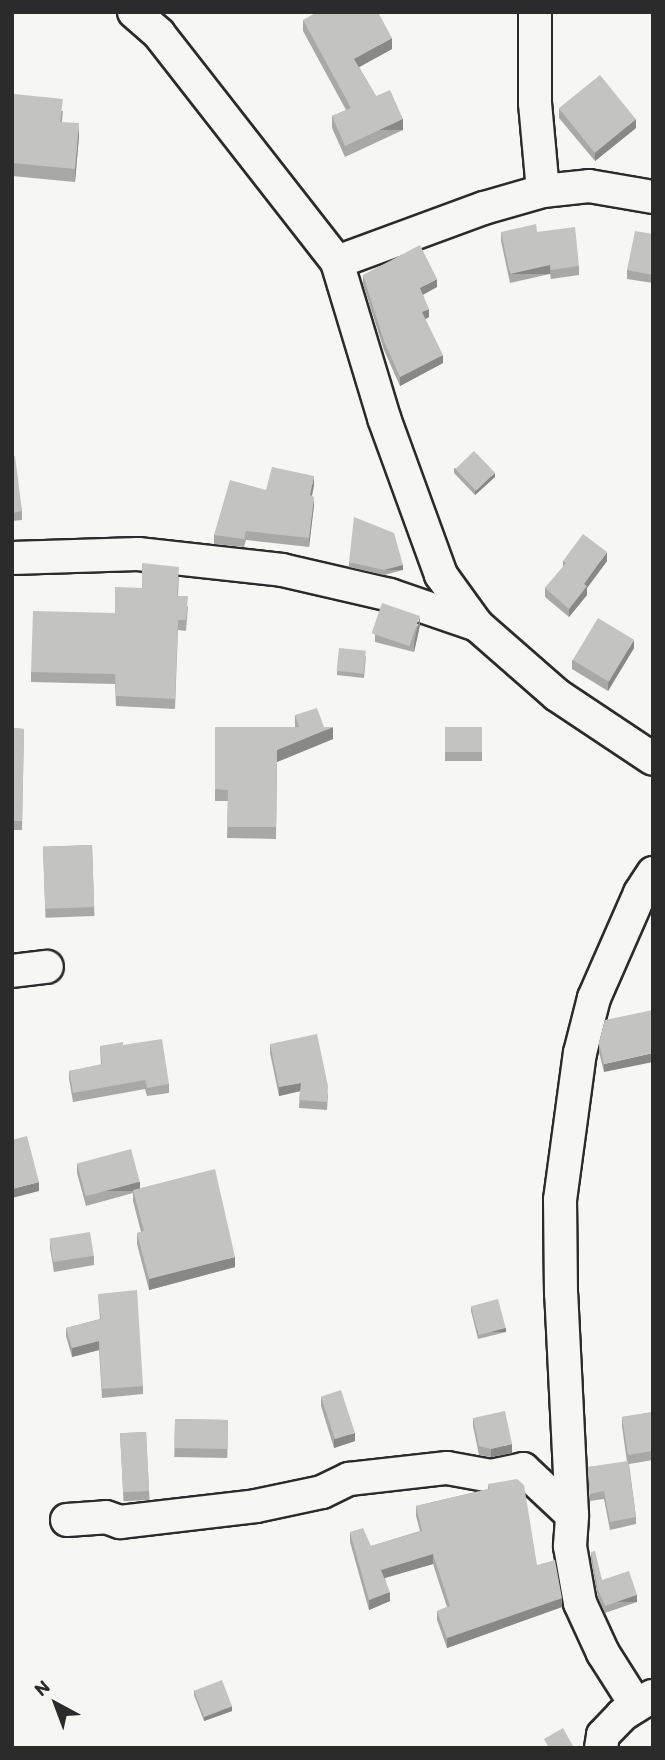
<!DOCTYPE html>
<html>
<head>
<meta charset="utf-8">
<style>
  body { margin:0 }
  #map { position:relative; width:665px; height:1760px; overflow:hidden; background:#f6f6f2; font-family:Itim,sans-serif }
  div>[style] { position:absolute }
  .roads { filter:drop-shadow(2px 0 #2b2b2b) drop-shadow(-2px 0 #2b2b2b) drop-shadow(0 2px #2b2b2b) drop-shadow(0 -2px #2b2b2b) }
  .minor>* { height:32px; margin:-16px; padding:0 16px; transform-origin:16px; border-radius:16px; background:#f6f6f2 }
  .wall>* { inset:0; background:#a8a8a5; transform-origin:0 0 }
  .shaded-wall>* { inset:0; background:#888886; transform-origin:0 0 }
  .building>* { inset:0; background:#c3c3c0; transform-origin:0 0 }
  span { translate:-50% -50%; white-space:nowrap; text-align:center; line-height:1.15; -webkit-text-stroke:6px #f6f6f2; paint-order:stroke }
  .frame { position:absolute; inset:0; border:14px solid #2b2b2b; pointer-events:none }
  .north { position:absolute; left:21px; top:1669px; width:70px; height:70px; -webkit-text-stroke:5px #f6f6f2; paint-order:stroke; rotate:319deg; font-size:19px; font-weight:700; line-height:28px; text-align:center; color:#2b2b2b }
  .north::after { content:''; display:block; margin:auto; width:24px; height:32px; background:#2b2b2b; clip-path:polygon(50% 0,100% 100%,50% 72%,0 100%) }
</style>
</head>
<body>
<div id="map">
  <div class="roads">
    <div class="minor">
      <div style="left:134px;top:12px;width:33px;rotate:41deg"></div>
      <div style="left:159px;top:34px;width:289px;rotate:52deg"></div>
      <div style="left:337px;top:262px;width:163px;rotate:73.2deg"></div>
      <div style="left:384px;top:418px;width:167px;rotate:70deg"></div>
      <div style="left:441px;top:575px;width:62px;rotate:54.2deg"></div>
      <div style="left:477px;top:625px;width:106px;rotate:41.2deg"></div>
      <div style="left:557px;top:695px;width:115px;rotate:33.7deg"></div>
      <div style="left:535px;top:12px;width:91px;rotate:90deg"></div>
      <div style="left:535px;top:103px;width:88px;rotate:84.8deg"></div>
      <div style="left:337px;top:262px;width:157px;rotate:-20.2deg"></div>
      <div style="left:484px;top:208px;width:61px;rotate:-16.1deg"></div>
      <div style="left:543px;top:191px;width:46px;rotate:-6.2deg"></div>
      <div style="left:589px;top:186px;width:65px;rotate:9.8deg"></div>
      <div style="left:12px;top:558px;width:126px;rotate:-1.8deg"></div>
      <div style="left:138px;top:554px;width:145px;rotate:6.3deg"></div>
      <div style="left:282px;top:570px;width:111px;rotate:13deg"></div>
      <div style="left:390px;top:595px;width:92px;rotate:19deg"></div>
      <div style="left:12px;top:971px;width:35px;rotate:-7deg"></div>
      <div style="left:67px;top:1520px;width:39px;rotate:-4deg"></div>
      <div style="left:106px;top:1517px;width:15px;rotate:20deg"></div>
      <div style="left:120px;top:1522px;width:137px;rotate:-6.7deg"></div>
      <div style="left:256px;top:1506px;width:67px;rotate:-12deg"></div>
      <div style="left:322px;top:1492px;width:30px;rotate:-26deg"></div>
      <div style="left:349px;top:1479px;width:99px;rotate:-6.4deg"></div>
      <div style="left:447px;top:1468px;width:45px;rotate:10.3deg"></div>
      <div style="left:491px;top:1476px;width:33px;rotate:-12deg"></div>
      <div style="left:523px;top:1469px;width:67px;rotate:43.2deg"></div>
      <div style="left:636px;top:1705px;width:62px;rotate:-122.4deg"></div>
      <div style="left:603px;top:1653px;width:55px;rotate:-114.7deg"></div>
      <div style="left:580px;top:1603px;width:58px;rotate:-100deg"></div>
      <div style="left:570px;top:1546px;width:31px;rotate:-86deg"></div>
      <div style="left:572px;top:1515px;width:221px;rotate:-92.8deg"></div>
      <div style="left:561px;top:1294px;width:94px;rotate:-90.6deg"></div>
      <div style="left:560px;top:1200px;width:148px;rotate:-82.3deg"></div>
      <div style="left:580px;top:1053px;width:57px;rotate:-75.7deg"></div>
      <div style="left:594px;top:998px;width:115px;rotate:-66.3deg"></div>
      <div style="left:640px;top:893px;width:24px;rotate:-57deg"></div>
      <div style="left:601px;top:1748px;width:13px;rotate:-81deg"></div>
      <div style="left:603px;top:1735px;width:28px;rotate:-46deg"></div>
      <div style="left:622px;top:1715px;width:36px;rotate:-32deg"></div>
    </div>
  </div>
  <div class="wall">
    <div style="clip-path:polygon(303px 20px,392px 49px,359px 67px,376px 96px,403px 130px,345px 157px,332px 128px,332px 116px,346px 110px,303px 31px)"></div>
    <div style="clip-path:polygon(559px 109px,636px 128px,595px 161px,559px 118px)"></div>
    <div style="clip-path:polygon(12px 110px,63px 111px,62px 122px,79px 136px,75px 182px,12px 176px)"></div>
    <div style="clip-path:polygon(501px 232px,537px 232px,579px 266px,579px 275px,551px 279px,550px 274px,510px 283px,501px 241px)"></div>
    <div style="clip-path:polygon(653px 234px,653px 283px,627px 279px,627px 270px)"></div>
    <div style="clip-path:polygon(363px 275px,437px 287px,423px 295px,429px 317px,425px 319px,443px 363px,400px 386px,384px 350px,363px 284px)"></div>
    <div style="clip-path:polygon(12px 456px,22px 511px,22px 520px,12px 521px)"></div>
    <div style="clip-path:polygon(454px 468px,495px 477px,475px 495px,454px 473px)"></div>
    <div style="clip-path:polygon(314px 485px,312px 496px,314px 505px,309px 547px,246px 540px,244px 547px,214px 544px,214px 535px,266px 490px)"></div>
    <div style="clip-path:polygon(563px 561px,607px 561px,587px 588px,587px 595px,569px 617px,545px 597px,545px 588px,563px 567px)"></div>
    <div style="clip-path:polygon(349px 562px,403px 570px,384px 575px,349px 567px)"></div>
    <div style="clip-path:polygon(179px 577px,178px 596px,188px 607px,186px 631px,178px 630px,175px 709px,116px 706px,115px 684px,31px 682px,31px 672px,115px 613px,142px 588px)"></div>
    <div style="clip-path:polygon(420px 625px,414px 652px,375px 642px,375px 634px)"></div>
    <div style="clip-path:polygon(634px 648px,608px 691px,572px 669px,572px 660px)"></div>
    <div style="clip-path:polygon(366px 656px,364px 678px,337px 675px,337px 671px)"></div>
    <div style="clip-path:polygon(295px 715px,324px 727px,333px 739px,277px 762px,276px 839px,227px 838px,228px 801px,215px 801px,215px 727px,295px 727px)"></div>
    <div style="left:445px;top:727px;width:37px;height:34px"></div>
    <div style="clip-path:polygon(12px 728px,24px 729px,22px 830px,12px 830px)"></div>
    <div style="left:92px;top:845px;width:71px;height:49px;rotate:88deg"></div>
    <div style="clip-path:polygon(605px 1020px,604px 1072px,599px 1052px,599px 1043px)"></div>
    <div style="clip-path:polygon(270px 1044px,328px 1094px,327px 1110px,299px 1108px,300px 1091px,279px 1096px,270px 1053px)"></div>
    <div style="clip-path:polygon(123px 1045px,169px 1084px,169px 1093px,147px 1096px,145px 1089px,73px 1102px,69px 1079px,69px 1071px,101px 1065px,100px 1046px)"></div>
    <div style="clip-path:polygon(77px 1164px,140px 1188px,235px 1267px,149px 1290px,137px 1244px,137px 1233px,141px 1232px,133px 1201px,133px 1193px,86px 1206px,77px 1173px)"></div>
    <div style="clip-path:polygon(50px 1239px,94px 1256px,94px 1265px,54px 1272px,50px 1248px)"></div>
    <div style="clip-path:polygon(98px 1294px,143px 1386px,143px 1394px,102px 1398px,99px 1350px,72px 1357px,66px 1336px,66px 1328px,100px 1319px)"></div>
    <div style="clip-path:polygon(471px 1307px,506px 1332px,478px 1339px,471px 1311px)"></div>
    <div style="clip-path:polygon(321px 1397px,355px 1441px,334px 1448px,321px 1406px)"></div>
    <div style="clip-path:polygon(653px 1412px,653px 1460px,629px 1464px,636px 1517px,636px 1524px,610px 1530px,604px 1499px,590px 1501px,588px 1467px,627px 1462px,622px 1426px,622px 1417px)"></div>
    <div style="clip-path:polygon(473px 1418px,512px 1453px,491px 1457px,479px 1455px,473px 1426px)"></div>
    <div style="left:175px;top:1419px;width:53px;height:38px;rotate:1deg"></div>
    <div style="left:146px;top:1432px;width:68px;height:26px;rotate:87deg"></div>
    <div style="clip-path:polygon(488px 1484px,562px 1607px,447px 1648px,437px 1620px,437px 1611px,447px 1607px,433px 1564px,385px 1578px,390px 1601px,369px 1610px,350px 1542px,350px 1532px,371px 1546px,420px 1531px,416px 1516px,416px 1506px,488px 1489px)"></div>
    <div style="clip-path:polygon(591px 1552px,602px 1580px,637px 1602px,605px 1613px,598px 1597px,591px 1560px)"></div>
    <div style="clip-path:polygon(194px 1690px,232px 1711px,204px 1721px,194px 1695px)"></div>
  </div>
  <div class="shaded-wall">
    <div style="clip-path:polygon(392px 38px,392px 49px,354px 70px,354px 59px)"></div>
    <div style="left:403px;top:119px;width:11px;height:64px;rotate:90deg"></div>
    <div style="clip-path:polygon(636px 119px,636px 128px,595px 161px,595px 153px)"></div>
    <div style="clip-path:polygon(79px 123px,79px 136px,75px 182px,75px 169px)"></div>
    <div style="left:550px;top:265px;width:9px;height:41px;rotate:90deg"></div>
    <div style="clip-path:polygon(437px 279px,437px 287px,420px 296px,420px 288px)"></div>
    <div style="clip-path:polygon(429px 309px,429px 317px,422px 321px,422px 312px)"></div>
    <div style="clip-path:polygon(443px 355px,443px 363px,400px 386px,400px 377px)"></div>
    <div style="clip-path:polygon(495px 473px,495px 477px,475px 495px,475px 491px)"></div>
    <div style="clip-path:polygon(314px 476px,314px 485px,310px 504px,310px 495px)"></div>
    <div style="clip-path:polygon(314px 497px,314px 505px,309px 547px,309px 538px)"></div>
    <div style="clip-path:polygon(607px 552px,607px 561px,587px 588px,587px 595px,569px 617px,569px 609px,584px 584px)"></div>
    <div style="left:403px;top:565px;width:5px;height:20px;rotate:90deg"></div>
    <div style="clip-path:polygon(420px 616px,420px 625px,414px 652px,414px 643px)"></div>
    <div style="clip-path:polygon(634px 640px,634px 648px,608px 691px,608px 682px)"></div>
    <div style="clip-path:polygon(333px 727px,333px 739px,277px 762px,276px 839px,277px 750px)"></div>
    <div style="clip-path:polygon(653px 1053px,653px 1062px,604px 1072px,604px 1064px)"></div>
    <div style="clip-path:polygon(301px 1083px,301px 1091px,279px 1096px,279px 1087px)"></div>
    <div style="clip-path:polygon(39px 1182px,39px 1191px,12px 1198px,12px 1189px)"></div>
    <div style="left:140px;top:1182px;width:9px;height:56px;rotate:90deg"></div>
    <div style="clip-path:polygon(235px 1257px,235px 1267px,149px 1290px,149px 1279px)"></div>
    <div style="left:506px;top:1328px;width:4px;height:29px;rotate:90deg"></div>
    <div style="clip-path:polygon(99px 1341px,99px 1350px,72px 1357px,72px 1348px)"></div>
    <div style="clip-path:polygon(355px 1433px,355px 1441px,334px 1448px,334px 1439px)"></div>
    <div style="clip-path:polygon(512px 1444px,512px 1453px,491px 1457px,491px 1449px)"></div>
    <div style="clip-path:polygon(433px 1554px,433px 1564px,381px 1579px,381px 1570px)"></div>
    <div style="clip-path:polygon(390px 1592px,390px 1601px,369px 1610px,369px 1600px)"></div>
    <div style="left:637px;top:1595px;width:7px;height:34px;rotate:90deg"></div>
    <div style="clip-path:polygon(562px 1598px,562px 1607px,447px 1648px,447px 1638px)"></div>
    <div style="clip-path:polygon(232px 1706px,232px 1711px,204px 1721px,204px 1717px)"></div>
  </div>
  <div class="building">
    <div style="clip-path:polygon(317px 12px,346px 12px,347px 13px,349px 12px,378px 12px,392px 38px,354px 59px,376px 96px,390px 90px,403px 119px,345px 146px,332px 116px,351px 108px,303px 20px)"></div>
    <div style="left:600px;top:75px;width:57px;height:53px;rotate:51deg"></div>
    <div style="clip-path:polygon(14px 94px,63px 99px,60px 122px,79px 123px,75px 169px,12px 163px,12px 110px)"></div>
    <div style="clip-path:polygon(536px 224px,537px 232px,575px 227px,579px 266px,551px 270px,550px 265px,510px 274px,501px 232px)"></div>
    <div style="clip-path:polygon(635px 231px,653px 234px,653px 275px,627px 270px)"></div>
    <div style="clip-path:polygon(420px 245px,437px 279px,420px 288px,429px 309px,422px 312px,443px 355px,400px 377px,384px 341px,363px 275px)"></div>
    <div style="left:474px;top:451px;width:30px;height:26px;rotate:46deg"></div>
    <div style="clip-path:polygon(12px 456px,15px 456px,22px 511px,12px 513px)"></div>
    <div style="clip-path:polygon(272px 467px,314px 476px,310px 495px,314px 497px,309px 538px,246px 531px,244px 539px,214px 535px,230px 480px,266px 490px)"></div>
    <div style="clip-path:polygon(354px 517px,394px 533px,403px 565px,384px 570px,349px 562px)"></div>
    <div style="clip-path:polygon(583px 534px,607px 552px,584px 584px,587px 586px,569px 609px,545px 588px,566px 563px,563px 561px)"></div>
    <div style="clip-path:polygon(142px 563px,179px 567px,177px 596px,188px 596px,186px 620px,178px 620px,175px 699px,116px 696px,115px 674px,31px 672px,33px 611px,115px 613px,115px 587px,142px 588px)"></div>
    <div style="left:382px;top:603px;width:40px;height:32px;rotate:19deg"></div>
    <div style="left:598px;top:618px;width:42px;height:49px;rotate:31deg"></div>
    <div style="left:339px;top:648px;width:27px;height:23px;rotate:6deg"></div>
    <div style="clip-path:polygon(317px 708px,324px 727px,333px 727px,277px 750px,276px 827px,227px 827px,228px 790px,215px 789px,215px 727px,299px 727px,295px 715px)"></div>
    <div style="left:445px;top:727px;width:37px;height:25px"></div>
    <div style="clip-path:polygon(12px 728px,24px 729px,22px 821px,12px 821px)"></div>
    <div style="left:92px;top:845px;width:62px;height:49px;rotate:88deg"></div>
    <div style="clip-path:polygon(653px 1010px,653px 1053px,604px 1064px,599px 1043px,605px 1020px)"></div>
    <div style="clip-path:polygon(317px 1034px,328px 1086px,327px 1102px,299px 1100px,301px 1083px,279px 1087px,270px 1044px)"></div>
    <div style="clip-path:polygon(162px 1039px,169px 1084px,147px 1088px,145px 1080px,73px 1093px,69px 1071px,102px 1064px,100px 1046px,123px 1042px,123px 1045px)"></div>
    <div style="clip-path:polygon(27px 1136px,39px 1182px,12px 1189px,12px 1140px)"></div>
    <div style="left:131px;top:1149px;width:34px;height:56px;rotate:75deg"></div>
    <div style="clip-path:polygon(215px 1169px,235px 1257px,149px 1279px,137px 1233px,144px 1231px,133px 1190px)"></div>
    <div style="left:90px;top:1232px;width:24px;height:41px;rotate:81deg"></div>
    <div style="clip-path:polygon(137px 1290px,143px 1386px,102px 1389px,99px 1341px,72px 1348px,66px 1328px,101px 1319px,98px 1294px)"></div>
    <div style="left:498px;top:1299px;width:30px;height:28px;rotate:75deg"></div>
    <div style="left:341px;top:1390px;width:45px;height:21px;rotate:72deg"></div>
    <div style="clip-path:polygon(505px 1411px,512px 1444px,491px 1449px,479px 1446px,473px 1418px)"></div>
    <div style="clip-path:polygon(653px 1412px,653px 1451px,628px 1455px,622px 1417px)"></div>
    <div style="left:175px;top:1419px;width:53px;height:29px;rotate:1deg"></div>
    <div style="left:146px;top:1432px;width:59px;height:26px;rotate:87deg"></div>
    <div style="clip-path:polygon(628px 1461px,636px 1517px,610px 1522px,604px 1491px,590px 1494px,588px 1467px)"></div>
    <div style="clip-path:polygon(517px 1479px,524px 1485px,537px 1565px,555px 1560px,562px 1598px,447px 1638px,437px 1611px,450px 1606px,433px 1554px,381px 1570px,390px 1592px,369px 1600px,350px 1532px,363px 1528px,371px 1546px,422px 1531px,416px 1506px,489px 1489px,488px 1484px)"></div>
    <div style="clip-path:polygon(595px 1551px,602px 1580px,629px 1571px,637px 1595px,605px 1606px,598px 1590px,591px 1552px)"></div>
    <div style="left:222px;top:1680px;width:28px;height:30px;rotate:69deg"></div>
    <div style="clip-path:polygon(563px 1728px,574px 1748px,549px 1748px,544px 1739px)"></div>
  </div>
  <div class="frame"></div>
  <div class="north">N</div>
</div>
</body>
</html>
